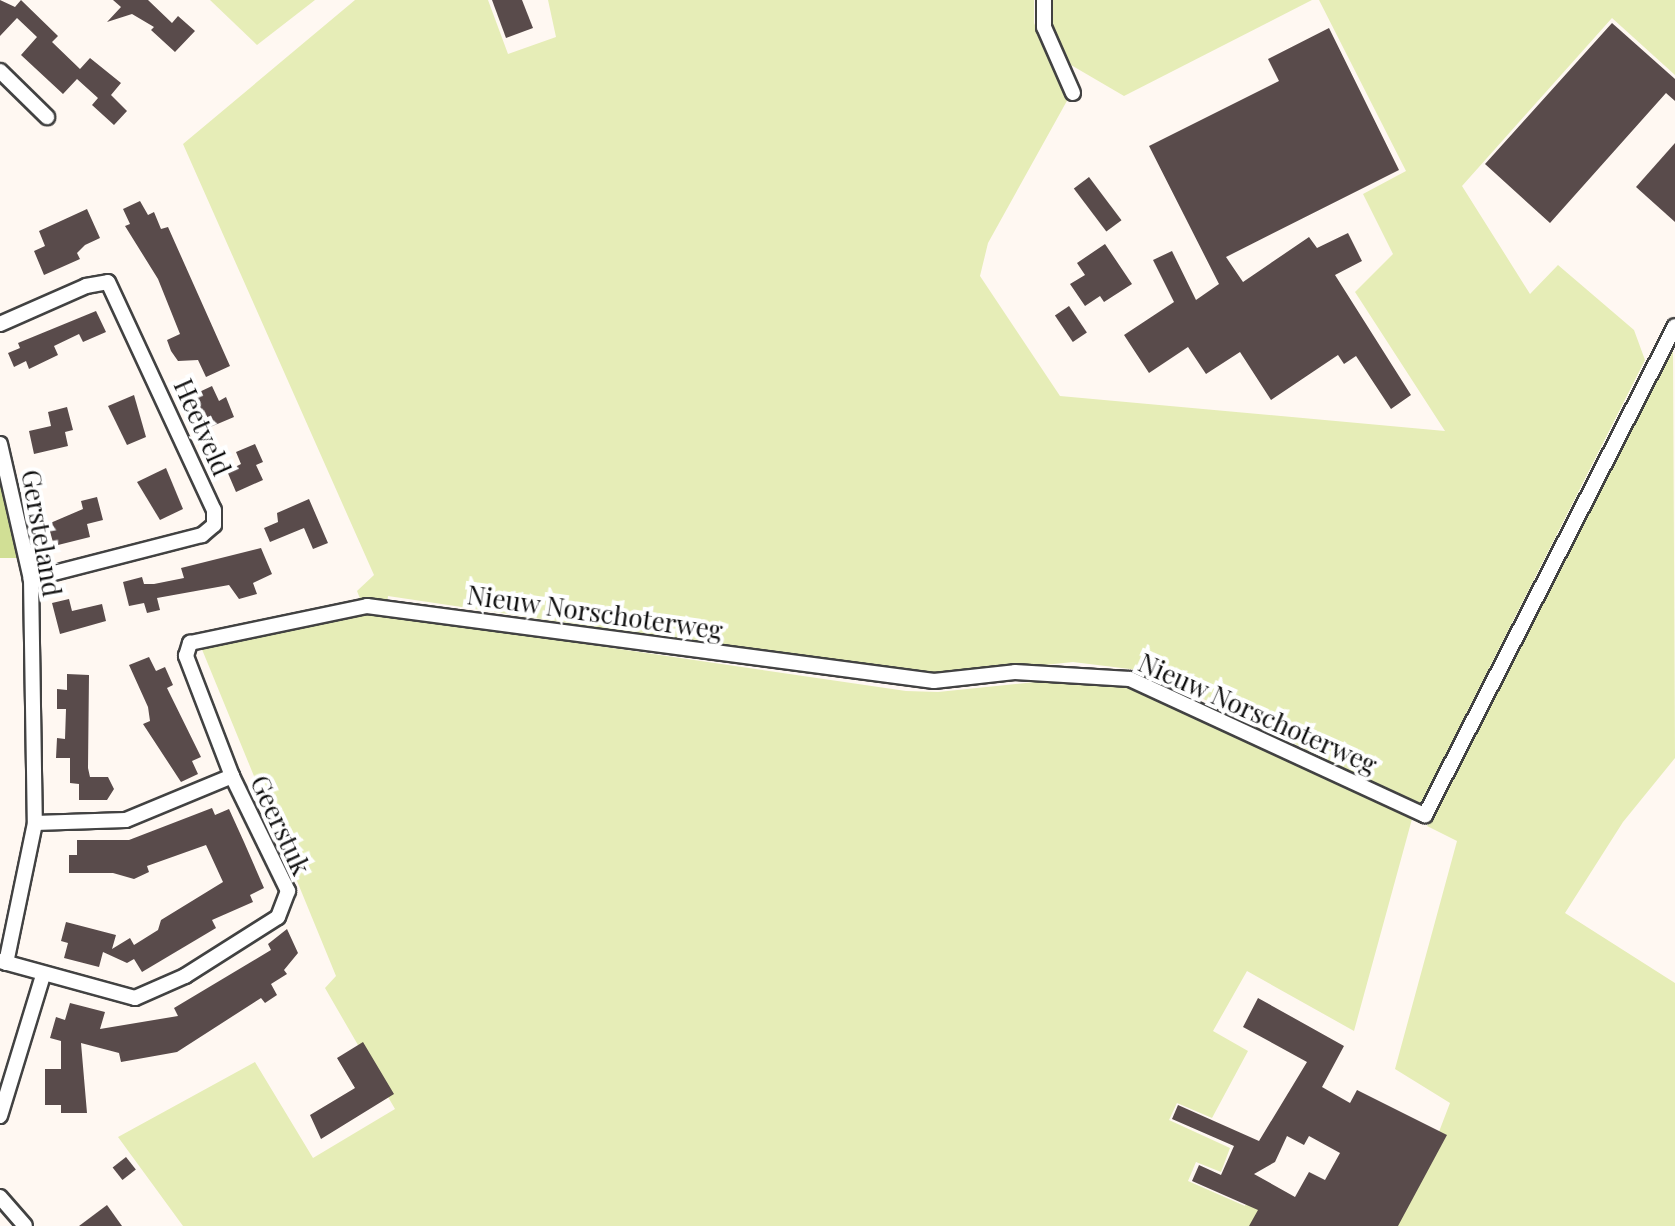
<!DOCTYPE html>
<html>
<head>
<meta charset="utf-8">
<style>
  body { margin:0 }
  #map { position:relative; width:1675px; height:1226px; overflow:hidden; background:#fff8f2; font-family:"Playfair Display",serif }
  div>[style] { position:absolute }
  .green>* { inset:0; background:#e6edb7 }
  .forest>* { inset:0; background:#d1df95 }
  .building>* { inset:0; background:#594b4b; transform-origin:0 0 }
  .roads { filter:drop-shadow(2px 0 #424242) drop-shadow(-2px 0 #424242) drop-shadow(0 2px #424242) drop-shadow(0 -2px #424242) }
  .street>* { height:14px; margin:-7px; padding:0 7px; transform-origin:7px; border-radius:7px; background:#fff }
  span { translate:-50% -50%; white-space:nowrap; text-align:center; line-height:1.15; -webkit-text-stroke:8px #fff; paint-order:stroke }
  .street-label { font-size:26px; color:#0f0f0f }
</style>
</head>
<body>
<div id="map">
  <div class="green">
    <div style="clip-path:polygon(210px 0,315px 0,257px 45px)"></div>
    <div style="clip-path:polygon(355px 0,488px 0,508px 54px,556px 37px,548px 0,1034px 0,1034px 23px,1068px 99px,988px 243px,980px 276px,1060px 396px,1445px 431px,1355px 292px,1393px 254px,1363px 194px,1406px 171px,1319px 0,1675px 0,1675px 75px,1612px 18px,1462px 186px,1530px 294px,1558px 265px,1634px 330px,1645px 360px,1420px 805px,1146px 671px,1073px 662px,931px 677px,388px 596px,387px 603px,361px 601px,357px 591px,374px 575px,183px 144px)"></div>
    <div style="clip-path:polygon(1053px 0,1312px 0,1124px 96px,1071px 65px,1052px 24px)"></div>
    <div style="clip-path:polygon(1673px 348px,1675px 758px,1623px 822px,1565px 913px,1675px 983px,1675px 1226px,1374px 1226px,1432px 1150px,1450px 1103px,1395px 1069px,1457px 841px,1427px 826px)"></div>
    <div style="clip-path:polygon(360px 611px,906px 691px,938px 692px,1075px 678px,1135px 686px,1412px 819px,1354px 1031px,1247px 971px,1213px 1031px,1248px 1051px,1212px 1118px,1177px 1103px,1169px 1120px,1230px 1148px,1221px 1172px,1196px 1162px,1188px 1181px,1245px 1206px,1253px 1186px,1331px 1226px,183px 1226px,118px 1137px,255px 1062px,313px 1158px,395px 1109px,325px 988px,336px 976px,201px 647px)"></div>
  </div>
  <div class="forest">
    <div style="clip-path:polygon(0 484px,17px 558px,0 558px)"></div>
  </div>
  <div class="building">
    <div style="clip-path:polygon(0 0,15px 7px,21px 0,58px 36px,52px 42px,80px 69px,90px 58px,121px 83px,111px 95px,127px 111px,114px 125px,92px 105px,98px 98px,77px 79px,63px 94px,21px 55px,37px 37px,17px 18px,0 36px)"></div>
    <div style="clip-path:polygon(113px 0,148px 0,172px 23px,178px 16px,195px 31px,175px 52px,151px 30px,154px 27px,132px 14px,107px 22px,121px 7px)"></div>
    <div style="clip-path:polygon(492px 0,522px 0,533px 28px,506px 38px)"></div>
    <div style="clip-path:polygon(1612px 23px,1675px 79px,1675px 101px,1666px 93px,1550px 223px,1485px 164px)"></div>
    <div style="clip-path:polygon(1329px 28px,1399px 170px,1226px 257px,1243px 282px,1309px 237px,1317px 248px,1348px 233px,1362px 261px,1335px 275px,1411px 395px,1391px 409px,1356px 356px,1344px 364px,1338px 355px,1271px 400px,1240px 352px,1206px 374px,1188px 347px,1149px 373px,1124px 335px,1174px 302px,1153px 260px,1172px 251px,1196px 300px,1219px 284px,1149px 146px,1279px 81px,1268px 59px)"></div>
    <div style="clip-path:polygon(1675px 143px,1675px 222px,1636px 187px)"></div>
    <div style="left:1089px;top:177px;width:54px;height:19px;rotate:53deg"></div>
    <div style="clip-path:polygon(140px 201px,148px 215px,154px 212px,161px 229px,168px 227px,230px 366px,206px 377px,198px 360px,178px 361px,171px 351px,167px 340px,180px 334px,158px 279px,125px 226px,130px 224px,123px 209px)"></div>
    <div style="clip-path:polygon(87px 209px,100px 238px,85px 245px,77px 253px,80px 259px,44px 275px,34px 251px,45px 246px,39px 231px)"></div>
    <div style="clip-path:polygon(1105px 244px,1132px 284px,1104px 302px,1100px 296px,1085px 306px,1070px 284px,1085px 275px,1077px 263px)"></div>
    <div style="left:1069px;top:306px;width:32px;height:17px;rotate:56deg"></div>
    <div style="clip-path:polygon(96px 311px,106px 332px,83px 342px,79px 334px,54px 346px,58px 355px,29px 369px,26px 361px,14px 367px,8px 353px,20px 348px,18px 343px)"></div>
    <div style="clip-path:polygon(212px 386px,219px 401px,226px 397px,234px 417px,208px 428px,195px 394px)"></div>
    <div style="clip-path:polygon(134px 395px,146px 437px,127px 445px,108px 406px)"></div>
    <div style="clip-path:polygon(67px 407px,73px 430px,65px 432px,68px 446px,34px 454px,29px 431px,51px 426px,48px 412px)"></div>
    <div style="clip-path:polygon(255px 444px,263px 462px,256px 465px,263px 480px,236px 492px,227px 471px,241px 464px,236px 452px)"></div>
    <div style="clip-path:polygon(166px 468px,183px 509px,160px 520px,137px 482px)"></div>
    <div style="clip-path:polygon(97px 497px,103px 520px,87px 524px,90px 537px,54px 546px,48px 524px,83px 509px,81px 501px)"></div>
    <div style="clip-path:polygon(309px 499px,328px 543px,313px 549px,304px 528px,270px 542px,264px 528px,278px 522px,277px 513px)"></div>
    <div style="clip-path:polygon(261px 548px,272px 574px,253px 583px,257px 594px,239px 599px,229px 585px,157px 598px,160px 610px,147px 613px,144px 603px,129px 606px,123px 582px,142px 577px,144px 584px,154px 584px,184px 578px,181px 568px)"></div>
    <div style="clip-path:polygon(69px 599px,72px 611px,102px 604px,106px 621px,60px 634px,52px 603px)"></div>
    <div style="clip-path:polygon(149px 657px,156px 671px,165px 667px,173px 685px,167px 688px,201px 757px,192px 761px,198px 774px,181px 782px,143px 724px,150px 721px,148px 707px,129px 665px)"></div>
    <div style="clip-path:polygon(67px 674px,89px 675px,88px 768px,90px 777px,108px 777px,114px 789px,107px 800px,79px 800px,79px 784px,70px 783px,70px 758px,56px 758px,57px 738px,65px 739px,66px 709px,57px 709px,57px 689px,67px 690px)"></div>
    <div style="clip-path:polygon(212px 808px,215px 815px,229px 809px,244px 842px,264px 888px,250px 895px,253px 902px,212px 920px,216px 928px,142px 972px,134px 959px,127px 963px,103px 952px,99px 967px,64px 958px,68px 943px,61px 941px,66px 922px,116px 935px,112px 949px,130px 938px,134px 945px,158px 930px,161px 920px,223px 882px,206px 845px,147px 866px,149px 872px,134px 879px,113px 873px,69px 873px,69px 855px,77px 855px,77px 840px,129px 840px)"></div>
    <div style="clip-path:polygon(287px 929px,298px 953px,284px 970px,287px 974px,271px 984px,277px 995px,265px 1003px,261px 998px,177px 1052px,121px 1062px,119px 1053px,81px 1043px,87px 1113px,61px 1113px,61px 1105px,45px 1105px,45px 1069px,61px 1069px,61px 1041px,50px 1038px,56px 1017px,65px 1020px,70px 1003px,105px 1012px,100px 1029px,178px 1016px,174px 1008px,271px 950px,268px 944px)"></div>
    <div style="clip-path:polygon(evenodd,1258px 998px,1344px 1046px,1322px 1087px,1350px 1103px,1357px 1090px,1447px 1135px,1398px 1226px,1249px 1226px,1258px 1210px,1192px 1181px,1199px 1165px,1221px 1175px,1234px 1146px,1172px 1119px,1178px 1105px,1259px 1141px,1307px 1062px,1243px 1027px,1258px 998px,1287px 1136px,1304px 1145px,1309px 1136px,1340px 1153px,1325px 1180px,1309px 1172px,1295px 1197px,1254px 1174px,1275px 1162px,1287px 1136px)"></div>
    <div style="clip-path:polygon(363px 1042px,394px 1094px,321px 1139px,310px 1115px,355px 1088px,337px 1058px)"></div>
    <div style="left:126px;top:1157px;width:16px;height:17px;rotate:52deg"></div>
    <div style="clip-path:polygon(107px 1205px,122px 1226px,79px 1226px)"></div>
  </div>
  <div class="roads">
    <div class="street">
      <div style="left:1044px;top:0;width:27px;rotate:90deg"></div>
      <div style="left:1044px;top:27px;width:72px;rotate:66.3deg"></div>
      <div style="left:0;top:71px;width:66px;rotate:44.4deg"></div>
      <div style="left:0;top:324px;width:94px;rotate:-23.8deg"></div>
      <div style="left:86px;top:286px;width:22px;rotate:-10deg"></div>
      <div style="left:108px;top:282px;width:251px;rotate:65.1deg"></div>
      <div style="left:214px;top:510px;width:15px;rotate:90deg"></div>
      <div style="left:214px;top:525px;width:16px;rotate:140deg"></div>
      <div style="left:202px;top:535px;width:177px;rotate:165.6deg"></div>
      <div style="left:0;top:444px;width:139px;rotate:77.1deg"></div>
      <div style="left:31px;top:579px;width:244px;rotate:89.1deg"></div>
      <div style="left:35px;top:823px;width:143px;rotate:101.7deg"></div>
      <div style="left:35px;top:823px;width:91px;rotate:-1.9deg"></div>
      <div style="left:126px;top:820px;width:115px;rotate:-22.5deg"></div>
      <div style="left:0;top:961px;width:140px;rotate:15.3deg"></div>
      <div style="left:135px;top:998px;width:55px;rotate:-23.7deg"></div>
      <div style="left:185px;top:976px;width:110px;rotate:-32.4deg"></div>
      <div style="left:278px;top:917px;width:28px;rotate:-69deg"></div>
      <div style="left:288px;top:891px;width:128px;rotate:-116deg"></div>
      <div style="left:232px;top:776px;width:129px;rotate:-111deg"></div>
      <div style="left:186px;top:656px;width:14px;rotate:-73deg"></div>
      <div style="left:190px;top:643px;width:181px;rotate:-11.8deg"></div>
      <div style="left:367px;top:606px;width:572px;rotate:7.54deg"></div>
      <div style="left:934px;top:681px;width:81px;rotate:-6.3deg"></div>
      <div style="left:1015px;top:672px;width:115px;rotate:3.5deg"></div>
      <div style="left:1130px;top:679px;width:325px;rotate:24.8deg"></div>
      <div style="left:1425px;top:815px;width:549px;rotate:-62.92deg"></div>
      <div style="left:0;top:1116px;width:147px;rotate:-73deg"></div>
      <div style="left:0;top:1197px;width:38px;rotate:49deg"></div>
    </div>
  </div>
  <div class="street-label">
    <span style="left:203px;top:427px;rotate:66deg">Heetveld</span>
    <span style="left:42px;top:533px;rotate:80deg">Gersteland</span>
    <span style="left:595px;top:612px;rotate:8deg">Nieuw Norschoterweg</span>
    <span style="left:1258px;top:713px;rotate:24deg">Nieuw Norschoterweg</span>
    <span style="left:281px;top:825px;rotate:65deg">Geerstuk</span>
  </div>
</div>
</body>
</html>
